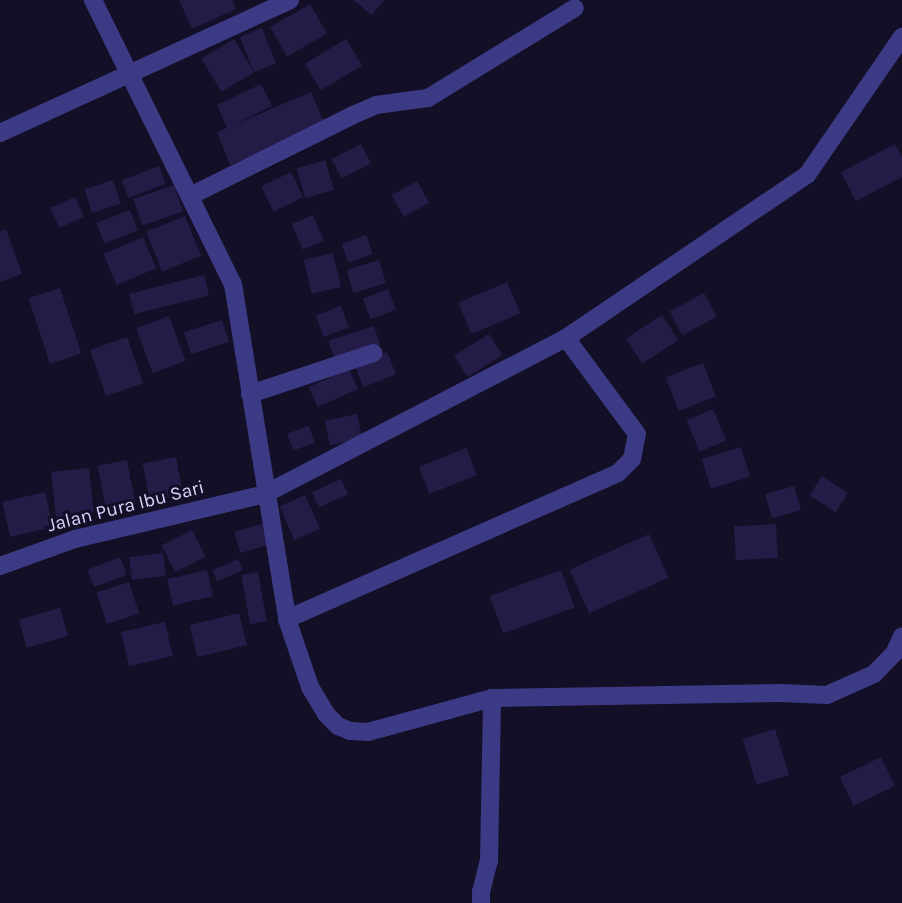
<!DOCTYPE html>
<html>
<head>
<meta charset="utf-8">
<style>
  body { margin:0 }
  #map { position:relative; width:902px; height:903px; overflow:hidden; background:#130f26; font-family:Karla,sans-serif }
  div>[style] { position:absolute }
  .building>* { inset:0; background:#241b47; transform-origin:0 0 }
  .street>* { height:18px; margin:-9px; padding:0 9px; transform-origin:9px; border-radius:9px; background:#3d3a85 }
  span { translate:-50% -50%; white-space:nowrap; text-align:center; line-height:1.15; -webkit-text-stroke:6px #130f26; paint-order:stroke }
  .street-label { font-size:19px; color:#d9d4ff }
</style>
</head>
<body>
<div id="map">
  <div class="building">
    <div style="clip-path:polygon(179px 0,232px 0,236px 9px,192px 29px)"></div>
    <div style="clip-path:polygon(353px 0,384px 0,372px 15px)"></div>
    <div style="left:310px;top:4px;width:34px;height:46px;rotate:60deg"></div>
    <div style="left:262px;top:28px;width:38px;height:24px;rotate:68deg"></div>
    <div style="left:234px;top:39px;width:39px;height:38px;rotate:59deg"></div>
    <div style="left:346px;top:39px;width:31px;height:48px;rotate:59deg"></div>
    <div style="clip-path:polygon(261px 84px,272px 106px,231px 126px,311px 92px,325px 125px,230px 165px,217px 132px,227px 128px,217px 105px)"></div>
    <div style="left:361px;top:144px;width:22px;height:33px;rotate:63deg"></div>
    <div style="clip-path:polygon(895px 144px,902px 157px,902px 177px,856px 201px,841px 172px)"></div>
    <div style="left:325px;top:160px;width:31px;height:30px;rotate:73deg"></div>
    <div style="left:159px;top:166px;width:19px;height:40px;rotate:69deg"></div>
    <div style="left:291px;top:172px;width:28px;height:33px;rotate:64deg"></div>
    <div style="left:113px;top:180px;width:25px;height:30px;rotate:72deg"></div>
    <div style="left:417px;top:181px;width:25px;height:29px;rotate:61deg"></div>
    <div style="left:174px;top:185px;width:28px;height:43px;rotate:71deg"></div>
    <div style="left:75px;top:197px;width:22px;height:27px;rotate:66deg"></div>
    <div style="left:130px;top:210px;width:22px;height:36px;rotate:69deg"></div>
    <div style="left:313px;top:215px;width:28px;height:23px;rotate:67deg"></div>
    <div style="left:185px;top:216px;width:43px;height:42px;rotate:68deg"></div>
    <div style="clip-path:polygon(6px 229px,22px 274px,0 282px,0 231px)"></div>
    <div style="left:366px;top:235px;width:20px;height:26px;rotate:70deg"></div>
    <div style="left:143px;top:237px;width:34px;height:43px;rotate:67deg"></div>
    <div style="left:333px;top:253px;width:35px;height:30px;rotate:77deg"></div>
    <div style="left:379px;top:260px;width:24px;height:34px;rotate:73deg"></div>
    <div style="left:204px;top:275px;width:21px;height:77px;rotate:76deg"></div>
    <div style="left:507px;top:282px;width:34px;height:53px;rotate:67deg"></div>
    <div style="left:60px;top:288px;width:69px;height:33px;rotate:72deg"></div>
    <div style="left:388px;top:289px;width:22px;height:27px;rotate:69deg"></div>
    <div style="left:704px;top:293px;width:27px;height:39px;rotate:62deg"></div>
    <div style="left:341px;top:306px;width:23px;height:27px;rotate:70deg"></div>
    <div style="left:662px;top:315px;width:30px;height:43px;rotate:57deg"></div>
    <div style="left:169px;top:316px;width:48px;height:35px;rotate:70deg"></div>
    <div style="left:222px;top:320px;width:23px;height:40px;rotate:72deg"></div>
    <div style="left:374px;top:326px;width:20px;height:48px;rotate:72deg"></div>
    <div style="left:489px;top:334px;width:25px;height:41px;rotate:58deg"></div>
    <div style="left:127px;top:337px;width:49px;height:39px;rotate:71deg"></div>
    <div style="left:387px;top:352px;width:24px;height:35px;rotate:68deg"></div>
    <div style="left:703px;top:363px;width:36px;height:40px;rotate:69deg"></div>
    <div style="left:349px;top:369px;width:22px;height:44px;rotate:66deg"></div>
    <div style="left:713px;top:409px;width:34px;height:29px;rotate:67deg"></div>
    <div style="left:357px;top:414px;width:25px;height:33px;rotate:78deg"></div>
    <div style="left:309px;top:426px;width:18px;height:23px;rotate:71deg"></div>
    <div style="left:741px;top:447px;width:31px;height:41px;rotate:73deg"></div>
    <div style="left:466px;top:448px;width:29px;height:51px;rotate:68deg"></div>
    <div style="left:176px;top:457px;width:38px;height:34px;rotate:79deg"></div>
    <div style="left:127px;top:460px;width:43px;height:30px;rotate:79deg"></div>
    <div style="left:89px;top:468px;width:45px;height:38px;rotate:84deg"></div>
    <div style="left:822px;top:476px;width:31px;height:23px;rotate:33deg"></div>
    <div style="left:341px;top:479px;width:17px;height:32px;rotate:66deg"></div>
    <div style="left:794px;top:486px;width:25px;height:30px;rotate:74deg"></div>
    <div style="left:45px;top:492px;width:36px;height:44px;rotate:77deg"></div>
    <div style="left:305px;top:495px;width:37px;height:28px;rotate:66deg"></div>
    <div style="left:265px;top:523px;width:22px;height:32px;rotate:74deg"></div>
    <div style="left:776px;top:524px;width:34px;height:42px;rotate:87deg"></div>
    <div style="left:192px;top:530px;width:30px;height:34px;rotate:63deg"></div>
    <div style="left:649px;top:534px;width:48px;height:87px;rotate:66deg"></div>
    <div style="left:163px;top:553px;width:23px;height:34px;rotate:83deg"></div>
    <div style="left:120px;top:557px;width:19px;height:35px;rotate:69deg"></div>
    <div style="left:238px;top:559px;width:12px;height:28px;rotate:66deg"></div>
    <div style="left:207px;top:570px;width:27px;height:41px;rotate:77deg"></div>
    <div style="left:561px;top:570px;width:40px;height:76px;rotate:70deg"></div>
    <div style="left:258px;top:572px;width:50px;height:17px;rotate:80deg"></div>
    <div style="left:129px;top:582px;width:33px;height:34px;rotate:72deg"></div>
    <div style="left:60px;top:608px;width:29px;height:43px;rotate:74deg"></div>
    <div style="left:239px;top:613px;width:33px;height:51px;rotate:76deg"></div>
    <div style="left:165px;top:622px;width:35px;height:45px;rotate:77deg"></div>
    <div style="left:775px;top:729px;width:48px;height:34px;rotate:73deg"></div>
    <div style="left:881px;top:757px;width:32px;height:46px;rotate:64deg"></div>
  </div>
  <div class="street">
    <div style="left:93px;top:0;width:317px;rotate:63.8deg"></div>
    <div style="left:233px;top:284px;width:339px;rotate:80.8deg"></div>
    <div style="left:287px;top:619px;width:72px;rotate:71.3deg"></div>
    <div style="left:310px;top:687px;width:31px;rotate:59deg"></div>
    <div style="left:326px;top:714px;width:17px;rotate:45deg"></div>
    <div style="left:338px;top:726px;width:13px;rotate:23deg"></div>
    <div style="left:350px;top:731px;width:18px;rotate:3deg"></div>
    <div style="left:368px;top:732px;width:129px;rotate:-15.3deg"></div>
    <div style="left:492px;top:698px;width:289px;rotate:-1deg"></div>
    <div style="left:781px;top:693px;width:46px;rotate:2.5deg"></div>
    <div style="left:827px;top:695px;width:51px;rotate:-24.1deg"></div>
    <div style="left:874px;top:674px;width:30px;rotate:-46deg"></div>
    <div style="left:895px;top:652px;width:17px;rotate:-66deg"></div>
    <div style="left:0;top:133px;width:319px;rotate:-24.6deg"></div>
    <div style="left:190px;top:196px;width:182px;rotate:-26.4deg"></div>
    <div style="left:353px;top:115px;width:25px;rotate:-23deg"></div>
    <div style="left:376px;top:105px;width:52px;rotate:-7.7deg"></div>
    <div style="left:428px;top:98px;width:172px;rotate:-31.5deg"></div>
    <div style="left:250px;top:394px;width:130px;rotate:-18.4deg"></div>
    <div style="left:0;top:566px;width:80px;rotate:-19.8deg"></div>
    <div style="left:75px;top:539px;width:195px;rotate:-13.3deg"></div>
    <div style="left:265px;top:494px;width:339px;rotate:-27.4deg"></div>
    <div style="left:566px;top:338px;width:291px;rotate:-34.1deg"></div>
    <div style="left:807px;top:175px;width:168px;rotate:-55.5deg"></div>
    <div style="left:287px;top:619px;width:362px;rotate:-23.8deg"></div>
    <div style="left:618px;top:473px;width:20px;rotate:-45deg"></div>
    <div style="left:632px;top:459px;width:25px;rotate:-79deg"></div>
    <div style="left:637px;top:434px;width:119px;rotate:-126.5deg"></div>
    <div style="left:481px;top:903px;width:11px;rotate:-90deg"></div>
    <div style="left:481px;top:892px;width:33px;rotate:-76deg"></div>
    <div style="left:489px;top:860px;width:162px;rotate:-88.9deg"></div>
  </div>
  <div class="street-label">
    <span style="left:126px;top:507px;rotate:-14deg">Jalan Pura Ibu Sari</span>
  </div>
</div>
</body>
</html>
